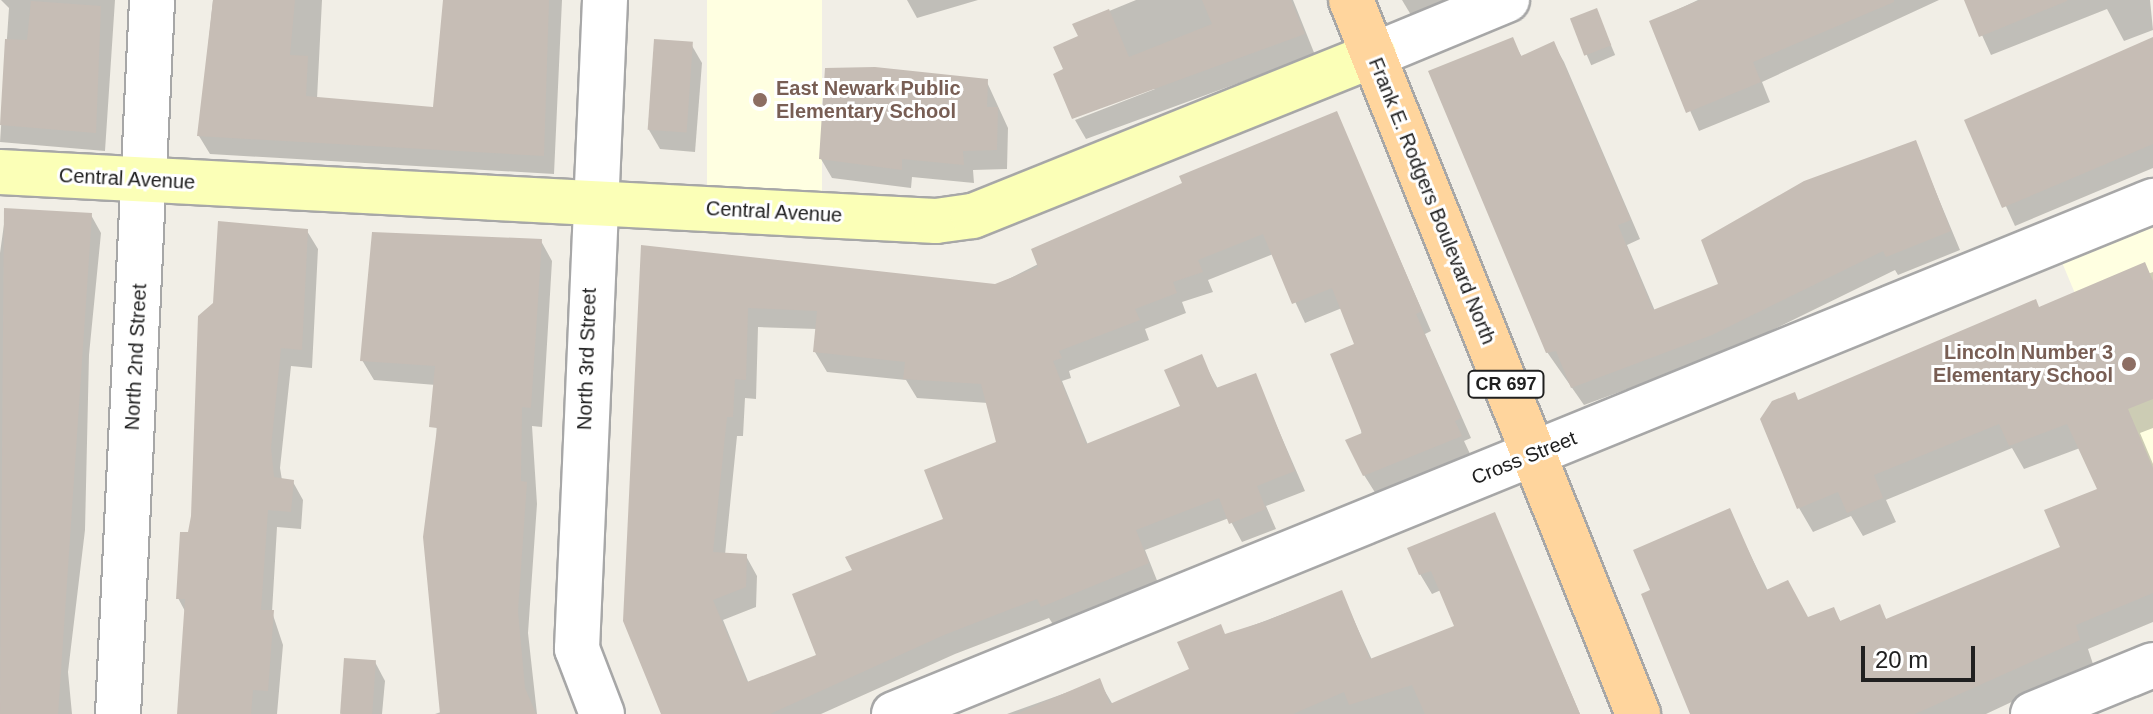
<!DOCTYPE html>
<html>
<head>
<meta charset="utf-8">
<style>
  body { margin:0 }
  #map { position:relative; width:2153px; height:714px; overflow:hidden; background:#f1eee6; font-family:Arial,sans-serif }
  div>[style] { position:absolute }
  .education>* { inset:0; background:#ffffe1; transform-origin:0 0 }
  .shadow>* { inset:0; background:#0003; transform-origin:0 0 }
  .building>* { inset:0; background:#c6bdb5; transform-origin:0 0 }
  .roads { filter:drop-shadow(2px 0 #a7a7a7) drop-shadow(-2px 0 #a7a7a7) drop-shadow(0 2px #a7a7a7) drop-shadow(0 -2px #a7a7a7) }
  .minor>* { height:44px; margin:-22px; padding:0 22px; transform-origin:22px; border-radius:22px; background:#fff }
  .secondary>* { height:44px; margin:-22px; padding:0 22px; transform-origin:22px; border-radius:22px; background:#fbffb7 }
  .primary>* { height:44px; margin:-22px; padding:0 22px; transform-origin:22px; border-radius:22px; background:#ffd59d }
  .dots>* { width:22px; height:22px; translate:-50% -50%; box-sizing:border-box; border:4px solid #fff; border-radius:50% }
  span { translate:-50% -50%; white-space:nowrap; text-align:center; line-height:1.15; -webkit-text-stroke:6px #fff; paint-order:stroke }
  .shield-label span { padding:2px 6px; background:#fff; border:2px solid; border-radius:6px; -webkit-text-stroke-width:0 }
  .shield-label { font-size:18px; color:#202020; font-weight:700 }
  .education-label { font-size:20px; color:#785e54; font-weight:700 }
  .left { translate:0 -50%; text-align:left }
  .right { translate:-100% -50%; text-align:right }
  .street-label { font-size:20px; color:#202020 }
  .scale { position:absolute; left:1861px; top:646px; width:114px; height:36px; box-sizing:border-box; border:4px solid #202020; border-top:0; padding-left:10px; font-size:24px; line-height:28px; white-space:nowrap; color:#202020; -webkit-text-stroke:6px #fff; paint-order:stroke }
</style>
</head>
<body>
<div id="map">
  <div class="education">
    <div style="left:707px;top:0;width:115px;height:200px"></div>
    <div style="clip-path:polygon(2153px 205px,2153px 480px,2056px 248px)"></div>
  </div>
  <div class="shadow">
    <div style="clip-path:polygon(1px 0,115px 0,105px 151px,0 142px,9px 8px)"></div>
    <div style="clip-path:polygon(213px 0,322px 0,317px 99px,435px 109px,445px 0,562px 0,554px 174px,210px 154px,199px 136px)"></div>
    <div style="clip-path:polygon(978px 0,917px 18px,907px 0)"></div>
    <div style="clip-path:polygon(1136px 0,1293px 0,1315px 55px,1086px 139px,1075px 120px,1155px 89px,1066px 70px,1080px 37px,1075px 25px)"></div>
    <div style="clip-path:polygon(1402px 0,1447px 0,1411px 15px)"></div>
    <div style="clip-path:polygon(1698px 0,1939px 0,1762px 82px,1770px 102px,1699px 131px,1651px 22px)"></div>
    <div style="clip-path:polygon(1966px 0,2150px 0,2153px 30px,2124px 41px,2107px 9px,1991px 55px)"></div>
    <div style="left:1596px;top:10px;width:49px;height:26px;rotate:67deg"></div>
    <div style="clip-path:polygon(1512px 40px,1522px 57px,1553px 43px,1564px 62px,1640px 239px,1627px 245px,1655px 311px,1721px 285px,1915px 142px,1960px 250px,1898px 275px,1895px 270px,1723px 354px,1584px 405px,1547px 352px)"></div>
    <div style="clip-path:polygon(691px 44px,702px 63px,695px 152px,660px 149px,649px 130px)"></div>
    <div style="clip-path:polygon(2153px 54px,2153px 168px,2015px 226px,1967px 121px)"></div>
    <div style="clip-path:polygon(986px 80px,1008px 128px,1007px 169px,973px 170px,974px 183px,912px 177px,911px 188px,832px 178px,821px 159px)"></div>
    <div style="clip-path:polygon(evenodd,1336px 113px,1431px 331px,1425px 334px,1471px 438px,1464px 441px,1471px 456px,1376px 494px,1364px 475px,1356px 345px,1342px 308px,1305px 323px,1273px 254px,1208px 280px,1213px 292px,1182px 302px,1186px 313px,1145px 329px,1149px 340px,1069px 371px,1071px 378px,1062px 381px,1088px 445px,1182px 408px,1201px 357px,1218px 389px,1255px 376px,1305px 491px,1266px 506px,1276px 529px,1242px 542px,1229px 518px,1145px 550px,1158px 583px,1054px 626px,1049px 618px,955px 654px,821px 714px,664px 714px,643px 247px,995px 286px,1336px 113px,758px 327px,817px 329px,815px 352px,827px 372px,906px 380px,917px 398px,988px 403px,998px 443px,946px 520px,855px 571px,819px 656px,749px 684px,723px 620px,756px 607px,757px 576px,746px 556px,725px 555px,737px 436px,743px 436px,745px 398px,756px 399px,758px 327px)"></div>
    <div style="clip-path:polygon(6px 210px,91px 215px,101px 233px,89px 355px,85px 530px,68px 672px,72px 714px,0 714px,0 253px)"></div>
    <div style="clip-path:polygon(307px 231px,318px 249px,312px 368px,291px 366px,280px 468px,282px 480px,293px 482px,303px 500px,301px 529px,277px 527px,272px 612px,283px 645px,277px 714px,179px 714px,186px 613px,178px 598px,189px 534px)"></div>
    <div style="clip-path:polygon(541px 241px,552px 261px,542px 427px,532px 426px,537px 504px,528px 633px,537px 714px,435px 714px,441px 712px,436px 385px,374px 380px,362px 360px)"></div>
    <div style="clip-path:polygon(2153px 272px,2153px 428px,2140px 433px,2153px 464px,2153px 622px,2088px 649px,2093px 664px,1986px 714px,1693px 714px,1653px 591px,1729px 511px,1768px 591px,1808px 620px,1833px 609px,1841px 622px,1879px 606px,1887px 621px,2062px 548px,2100px 490px,2080px 448px,2024px 469px,2012px 448px,1886px 500px,1896px 522px,1863px 536px,1851px 516px,1813px 532px,1799px 508px,1799px 402px)"></div>
    <div style="clip-path:polygon(1494px 514px,1580px 714px,1007px 714px,1099px 681px,1113px 705px,1191px 670px,1225px 636px,1341px 592px,1372px 660px,1457px 627px,1441px 590px,1432px 594px,1420px 574px)"></div>
    <div style="clip-path:polygon(375px 662px,385px 681px,382px 714px,343px 714px)"></div>
  </div>
  <div class="building">
    <div style="clip-path:polygon(213px 0,295px 0,290px 55px,308px 56px,306px 96px,433px 107px,443px 0,549px 0,544px 156px,197px 136px)"></div>
    <div style="clip-path:polygon(1202px 0,1291px 0,1305px 34px,1072px 119px,1053px 74px,1063px 69px,1053px 47px,1078px 36px,1072px 24px,1109px 9px,1129px 57px,1212px 24px)"></div>
    <div style="clip-path:polygon(1700px 0,1894px 0,1894px 2px,1753px 62px,1761px 82px,1686px 113px,1649px 21px)"></div>
    <div style="clip-path:polygon(1964px 0,2067px 0,2067px 1px,1979px 37px)"></div>
    <div style="clip-path:polygon(31px 1px,101px 6px,96px 133px,0 125px,5px 39px,27px 40px)"></div>
    <div style="left:1597px;top:8px;width:40px;height:29px;rotate:69deg"></div>
    <div style="clip-path:polygon(1513px 37px,1521px 56px,1554px 41px,1631px 220px,1618px 225px,1653px 310px,1718px 284px,1701px 240px,1804px 181px,1916px 140px,1951px 231px,1886px 257px,1883px 251px,1712px 335px,1571px 388px,1556px 351px,1546px 353px,1428px 71px)"></div>
    <div style="clip-path:polygon(2153px 37px,2153px 144px,2002px 208px,1964px 120px)"></div>
    <div style="left:654px;top:39px;width:39px;height:91px;rotate:4deg"></div>
    <div style="clip-path:polygon(875px 67px,988px 79px,987px 107px,998px 107px,997px 150px,963px 151px,964px 165px,902px 159px,902px 170px,819px 159px,825px 68px)"></div>
    <div style="clip-path:polygon(evenodd,1337px 111px,1422px 311px,1416px 314px,1461px 418px,1455px 421px,1462px 436px,1363px 476px,1345px 440px,1362px 433px,1330px 354px,1354px 344px,1332px 288px,1292px 304px,1263px 234px,1198px 260px,1203px 272px,1173px 282px,1177px 293px,1135px 309px,1140px 320px,1059px 351px,1062px 358px,1053px 361px,1086px 444px,1180px 406px,1164px 370px,1202px 354px,1216px 388px,1256px 373px,1295px 471px,1257px 486px,1266px 509px,1229px 524px,1219px 498px,1136px 530px,1149px 563px,1041px 607px,1037px 599px,944px 635px,770px 714px,661px 714px,623px 621px,641px 245px,995px 284px,1038px 267px,1031px 249px,1182px 183px,1179px 176px,1337px 111px,748px 308px,817px 311px,813px 352px,905px 362px,903px 379px,981px 384px,996px 442px,924px 470px,943px 519px,845px 557px,852px 570px,792px 594px,816px 655px,747px 682px,713px 600px,746px 587px,747px 554px,713px 552px,727px 417px,733px 417px,735px 379px,746px 380px,748px 308px)"></div>
    <div style="clip-path:polygon(4px 208px,92px 213px,58px 714px,0 714px)"></div>
    <div style="clip-path:polygon(218px 221px,308px 229px,302px 350px,281px 348px,271px 448px,274px 477px,294px 480px,291px 512px,268px 510px,261px 610px,274px 610px,268px 691px,253px 690px,251px 714px,177px 714px,185px 599px,176px 599px,180px 532px,188px 532px,191px 516px,198px 316px,213px 303px)"></div>
    <div style="clip-path:polygon(372px 232px,542px 239px,531px 408px,522px 407px,521px 481px,527px 482px,518px 611px,525px 688px,536px 714px,440px 714px,423px 537px,437px 428px,429px 427px,435px 366px,360px 361px)"></div>
    <div style="clip-path:polygon(2145px 262px,2153px 281px,2153px 399px,2128px 409px,2153px 468px,2153px 593px,2076px 625px,2080px 640px,1915px 714px,1690px 714px,1641px 594px,1650px 590px,1633px 550px,1730px 508px,1766px 590px,1788px 580px,1808px 617px,1834px 607px,1840px 621px,1880px 604px,1886px 619px,2060px 547px,2044px 510px,2097px 489px,2067px 424px,2009px 446px,1999px 424px,1874px 475px,1883px 498px,1847px 513px,1838px 492px,1797px 509px,1760px 419px,1772px 401px,1795px 392px,1798px 400px,2036px 299px,2039px 307px)"></div>
    <div style="clip-path:polygon(1495px 512px,1580px 714px,1425px 714px,1412px 685px,1349px 705px,1344px 692px,1293px 714px,1016px 714px,1100px 678px,1110px 704px,1189px 669px,1177px 642px,1221px 624px,1225px 634px,1266px 621px,1342px 590px,1370px 659px,1454px 626px,1431px 571px,1419px 575px,1407px 548px)"></div>
    <div style="left:344px;top:658px;width:32px;height:56px;rotate:4deg"></div>
  </div>
  <div class="roads">
    <div class="minor">
      <div style="left:1374px;top:55px;width:144px;rotate:-22.5deg"></div>
      <div style="left:118px;top:714px;width:715px;rotate:-87.27deg"></div>
      <div style="left:602px;top:714px;width:70px;rotate:-111deg"></div>
      <div style="left:577px;top:649px;width:650px;rotate:-87.53deg"></div>
      <div style="left:894px;top:714px;width:1360px;rotate:-22.17deg"></div>
      <div style="left:2033px;top:714px;width:130px;rotate:-22.2deg"></div>
    </div>
    <div class="secondary">
      <div style="left:0;top:172px;width:937px;rotate:3deg"></div>
      <div style="left:936px;top:221px;width:37px;rotate:-8deg"></div>
      <div style="left:973px;top:216px;width:432px;rotate:-21.9deg"></div>
    </div>
    <div class="primary">
      <div style="left:1351px;top:0;width:770px;rotate:68.1deg"></div>
    </div>
  </div>
  <div class="dots">
    <div style="left:760px;top:100px;background:#8d6e63"></div>
    <div style="left:2129px;top:364px;background:#8d6e63"></div>
  </div>
  <div class="shield-label">
    <span style="left:1506px;top:384px">CR 697</span>
  </div>
  <div class="education-label">
    <span class="left" style="left:776px;top:100px">East Newark Public<br>Elementary School</span>
    <span class="right" style="left:2113px;top:364px">Lincoln Number 3<br>Elementary School</span>
  </div>
  <div class="street-label">
    <span style="left:127px;top:179px;rotate:3deg">Central Avenue</span>
    <span style="left:1432px;top:201px;rotate:68deg">Frank E. Rodgers Boulevard North</span>
    <span style="left:774px;top:212px;rotate:3deg">Central Avenue</span>
    <span style="left:136px;top:357px;rotate:-87deg">North 2nd Street</span>
    <span style="left:587px;top:359px;rotate:-88deg">North 3rd Street</span>
    <span style="left:1524px;top:458px;rotate:-22deg">Cross Street</span>
  </div>
  <div class="scale">20 m</div>
</div>
</body>
</html>
